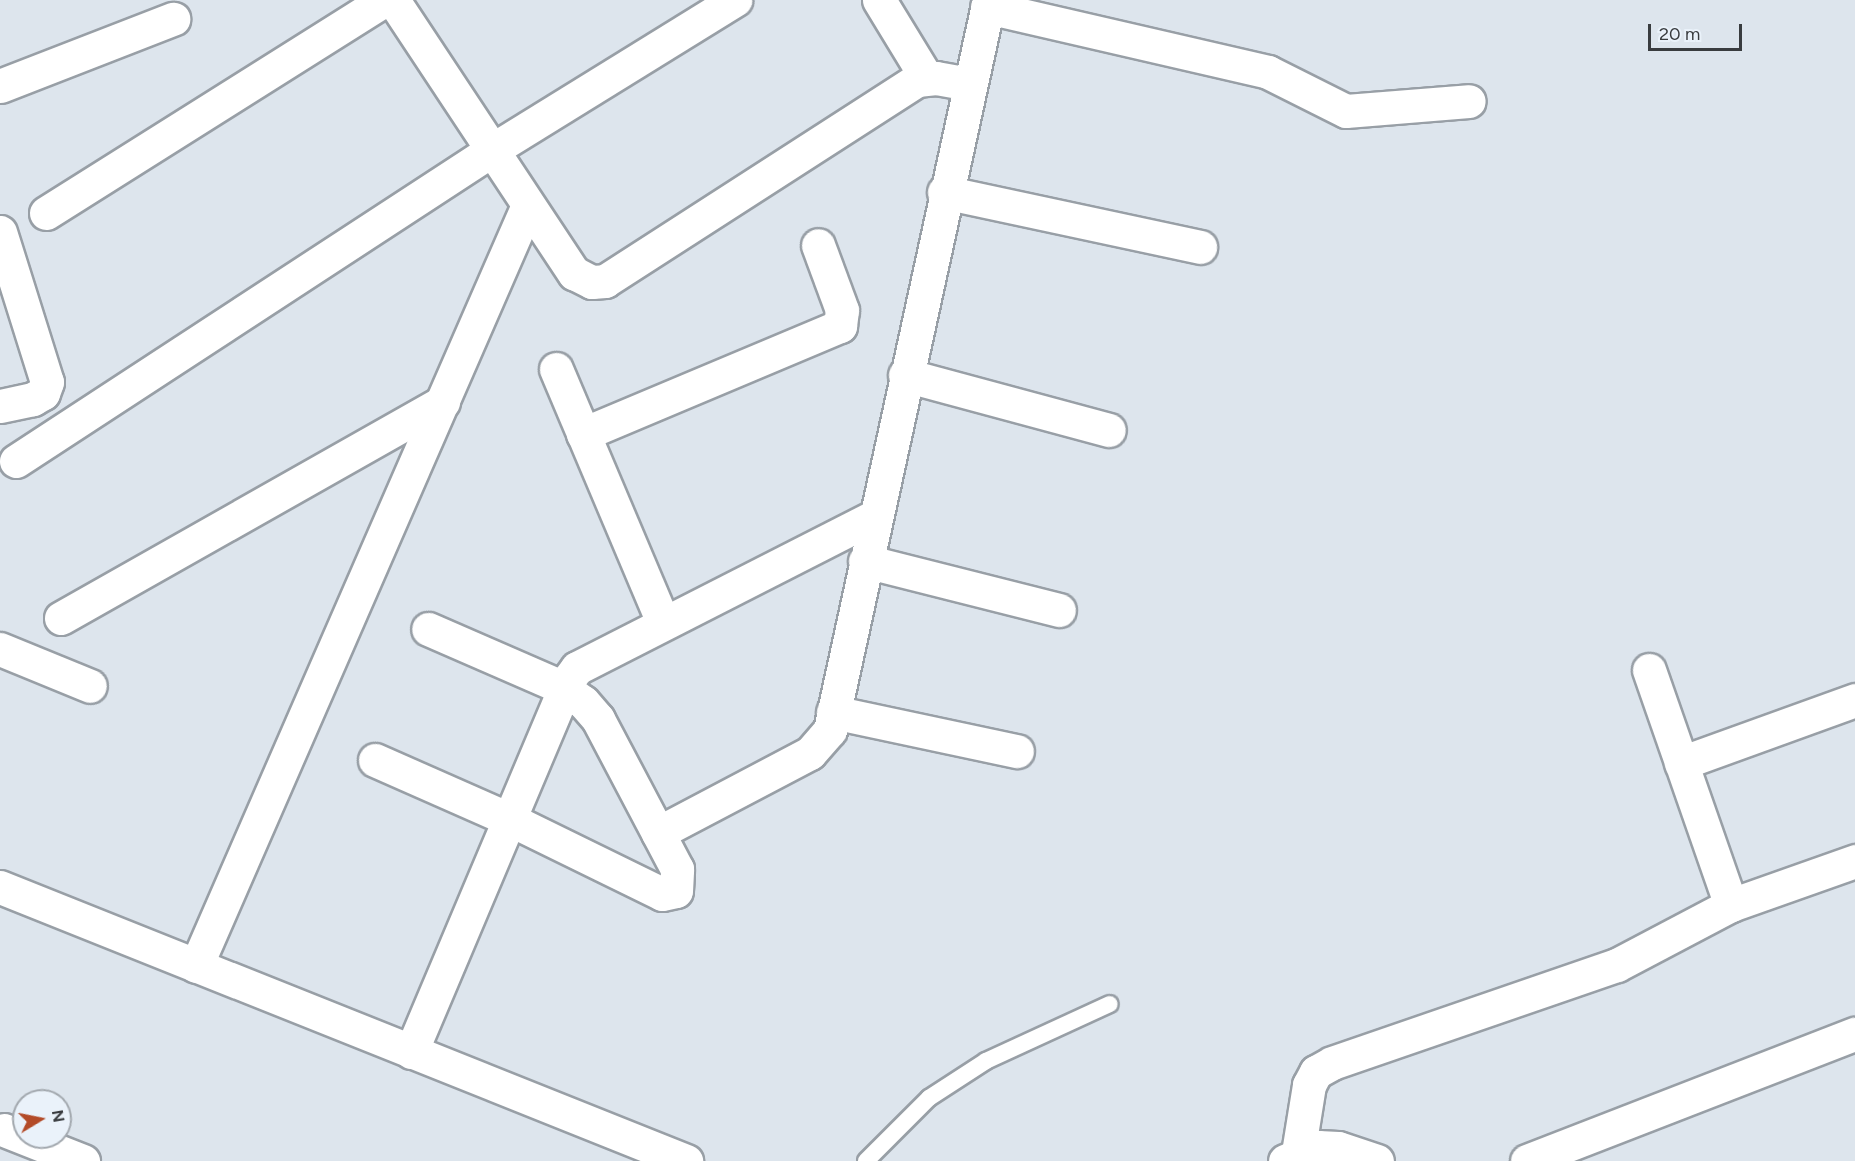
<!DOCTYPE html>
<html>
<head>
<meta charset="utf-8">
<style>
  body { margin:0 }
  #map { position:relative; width:1855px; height:1161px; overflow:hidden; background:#dde5ed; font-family:Figtree,sans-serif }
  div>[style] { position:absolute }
  .roads { filter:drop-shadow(2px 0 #989fa6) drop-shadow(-2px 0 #989fa6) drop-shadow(0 2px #989fa6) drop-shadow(0 -2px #989fa6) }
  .service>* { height:16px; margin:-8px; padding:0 8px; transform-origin:8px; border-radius:8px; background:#fff }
  .minor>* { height:33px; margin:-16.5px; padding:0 16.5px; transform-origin:16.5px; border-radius:16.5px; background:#fff }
  .secondary>* { height:33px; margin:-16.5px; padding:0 16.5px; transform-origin:16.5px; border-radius:16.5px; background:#fff }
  span { translate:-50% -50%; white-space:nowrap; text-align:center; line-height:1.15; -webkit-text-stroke:6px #eaf2fa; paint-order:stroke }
  .north { position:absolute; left:12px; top:1089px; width:60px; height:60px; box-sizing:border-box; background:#eaf2fa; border:2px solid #a3a9af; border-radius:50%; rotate:80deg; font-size:16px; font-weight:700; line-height:24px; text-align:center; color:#393c3f }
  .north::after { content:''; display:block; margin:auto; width:21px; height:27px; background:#b34b28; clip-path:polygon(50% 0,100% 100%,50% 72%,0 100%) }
  .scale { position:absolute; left:1648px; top:24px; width:94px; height:27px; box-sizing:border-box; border:3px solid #393c3f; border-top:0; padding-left:8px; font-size:18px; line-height:21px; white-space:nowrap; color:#393c3f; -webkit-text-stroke:4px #eaf2fa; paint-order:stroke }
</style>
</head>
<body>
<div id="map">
  <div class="roads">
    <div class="service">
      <div style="left:866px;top:1161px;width:89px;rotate:-45deg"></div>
      <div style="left:929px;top:1098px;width:68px;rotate:-33deg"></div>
      <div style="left:986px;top:1061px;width:136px;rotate:-24.7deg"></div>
    </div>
    <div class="minor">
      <div style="left:393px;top:0;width:328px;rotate:56.5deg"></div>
      <div style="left:574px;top:273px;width:20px;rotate:27deg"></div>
      <div style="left:592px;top:282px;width:13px;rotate:-4deg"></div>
      <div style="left:605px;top:281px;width:371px;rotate:-32.8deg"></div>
      <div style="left:917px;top:80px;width:19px;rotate:-6deg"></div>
      <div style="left:936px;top:78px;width:34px;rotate:10deg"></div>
      <div style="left:879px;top:0;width:90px;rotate:58.6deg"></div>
      <div style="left:987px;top:7px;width:288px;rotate:13deg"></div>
      <div style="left:1268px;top:72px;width:87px;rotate:26.6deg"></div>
      <div style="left:1346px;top:111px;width:123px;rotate:-4.6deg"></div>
      <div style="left:0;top:86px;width:186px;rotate:-21.2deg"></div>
      <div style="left:944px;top:192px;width:262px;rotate:12.1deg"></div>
      <div style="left:46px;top:213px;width:400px;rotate:-32.2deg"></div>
      <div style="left:0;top:232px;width:157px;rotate:72.6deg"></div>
      <div style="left:47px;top:382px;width:12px;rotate:110deg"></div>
      <div style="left:43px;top:393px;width:12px;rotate:149deg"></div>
      <div style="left:33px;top:399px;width:34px;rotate:168deg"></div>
      <div style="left:556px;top:369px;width:275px;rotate:67.1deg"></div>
      <div style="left:905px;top:375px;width:211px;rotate:15.1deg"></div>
      <div style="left:583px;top:434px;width:279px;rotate:-22.8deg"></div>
      <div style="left:840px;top:326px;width:16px;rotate:-83deg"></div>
      <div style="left:842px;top:310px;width:69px;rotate:-110.3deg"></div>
      <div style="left:16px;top:461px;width:569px;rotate:-33.16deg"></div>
      <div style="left:492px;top:150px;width:286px;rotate:-31.7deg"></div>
      <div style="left:865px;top:561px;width:200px;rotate:14.2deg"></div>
      <div style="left:61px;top:618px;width:439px;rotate:-29.5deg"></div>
      <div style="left:0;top:649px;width:97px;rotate:22.3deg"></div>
      <div style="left:1649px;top:670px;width:249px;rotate:70.8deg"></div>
      <div style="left:833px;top:712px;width:188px;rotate:12deg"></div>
      <div style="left:375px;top:760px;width:146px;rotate:23.8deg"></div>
      <div style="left:509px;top:819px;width:170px;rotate:26.1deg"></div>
      <div style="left:662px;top:894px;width:14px;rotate:-12deg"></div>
      <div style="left:676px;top:891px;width:22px;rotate:-87deg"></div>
      <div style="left:677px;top:869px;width:170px;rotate:-117.8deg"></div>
      <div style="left:598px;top:719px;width:23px;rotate:-131deg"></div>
      <div style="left:583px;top:702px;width:24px;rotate:-144deg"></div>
      <div style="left:564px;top:688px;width:148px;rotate:-156.5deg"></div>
      <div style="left:1681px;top:763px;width:185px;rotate:-19.9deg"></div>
      <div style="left:658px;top:833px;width:172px;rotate:-27.8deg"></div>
      <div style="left:810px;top:753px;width:30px;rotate:-49deg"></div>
      <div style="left:830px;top:730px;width:747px;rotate:-77.71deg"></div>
      <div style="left:196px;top:966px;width:830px;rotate:-66.43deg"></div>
      <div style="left:411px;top:1052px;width:404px;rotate:-67.1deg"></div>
      <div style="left:568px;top:680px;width:15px;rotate:-53deg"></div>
      <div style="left:577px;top:668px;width:335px;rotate:-27deg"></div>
      <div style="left:4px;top:1130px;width:85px;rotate:21.4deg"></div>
      <div style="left:1298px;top:1153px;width:69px;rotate:-80.8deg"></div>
      <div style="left:1309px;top:1085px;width:15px;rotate:-62deg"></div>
      <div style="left:1316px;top:1072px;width:18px;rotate:-29deg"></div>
      <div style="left:1332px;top:1063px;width:301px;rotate:-19deg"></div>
      <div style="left:1617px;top:965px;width:129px;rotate:-27.8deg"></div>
      <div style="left:1731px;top:905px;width:132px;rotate:-19.5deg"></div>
      <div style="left:1285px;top:1161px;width:36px;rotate:-23deg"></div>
      <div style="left:1318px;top:1147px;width:20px;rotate:3deg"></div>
      <div style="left:1338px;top:1148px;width:41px;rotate:18.4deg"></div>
      <div style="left:1527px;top:1161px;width:352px;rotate:-21.2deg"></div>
    </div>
    <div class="secondary">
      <div style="left:0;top:887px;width:739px;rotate:21.77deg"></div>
    </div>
  </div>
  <div class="north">N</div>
  <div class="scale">20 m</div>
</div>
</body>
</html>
